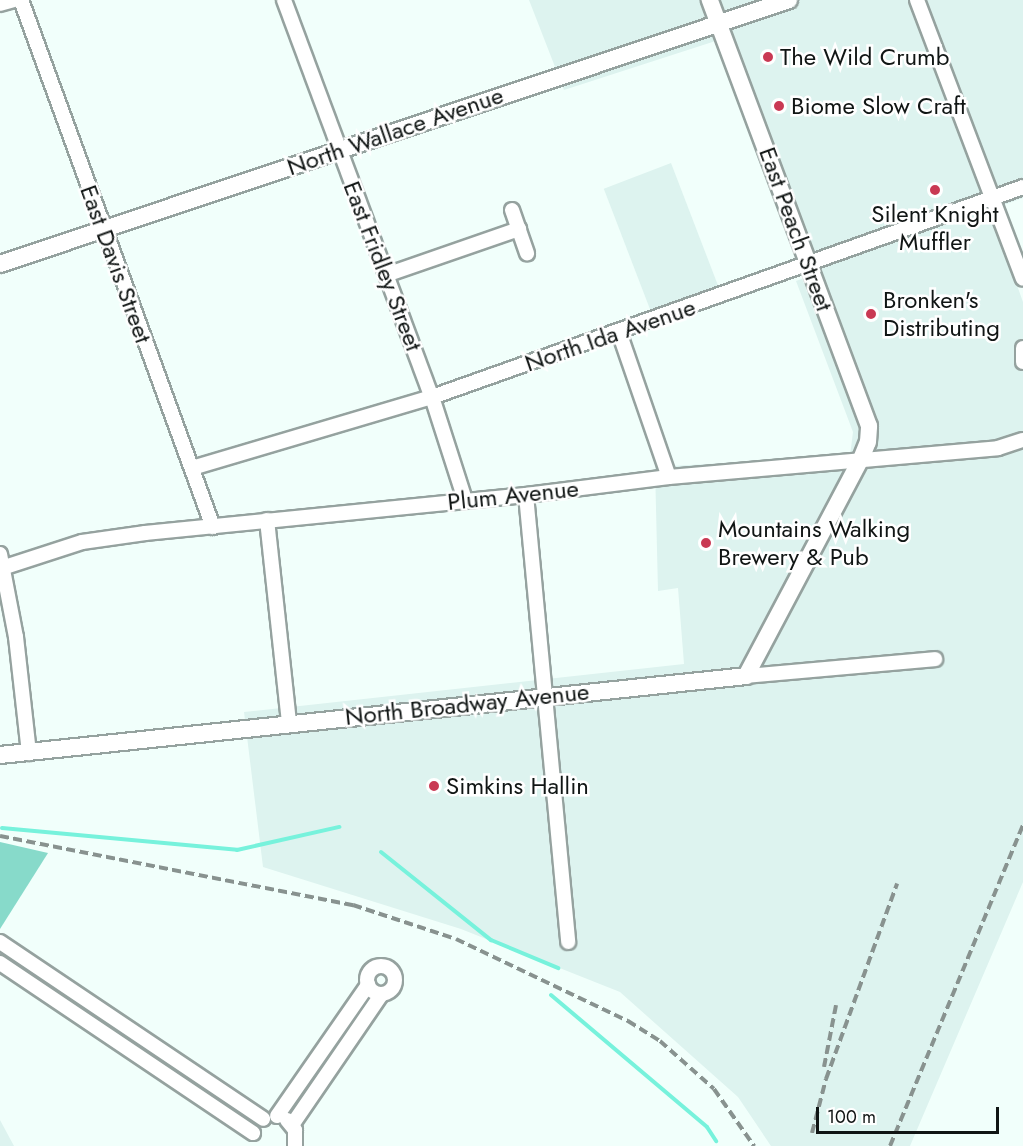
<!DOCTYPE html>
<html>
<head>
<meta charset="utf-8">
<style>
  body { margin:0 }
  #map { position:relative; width:1023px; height:1146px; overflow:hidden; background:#f1fffb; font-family:Jost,sans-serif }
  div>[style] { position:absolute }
  .built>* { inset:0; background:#ddf3ef; transform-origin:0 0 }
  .green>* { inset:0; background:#87daca }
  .stream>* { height:4px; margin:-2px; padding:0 2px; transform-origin:2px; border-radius:2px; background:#77f2dc }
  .roads { filter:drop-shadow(2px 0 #95a29f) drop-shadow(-2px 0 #95a29f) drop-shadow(0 2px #95a29f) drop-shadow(0 -2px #95a29f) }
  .minor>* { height:14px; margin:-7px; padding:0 7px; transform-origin:7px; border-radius:7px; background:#fff }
  .minor>.ring { margin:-7px; padding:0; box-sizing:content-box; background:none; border:14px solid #fff; border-radius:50% }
  .tertiary>* { height:16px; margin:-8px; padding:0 8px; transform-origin:8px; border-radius:8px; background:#fff }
  .rail>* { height:4px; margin-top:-2px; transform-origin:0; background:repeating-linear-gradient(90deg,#88928f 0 9px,transparent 0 13.5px) }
  .dots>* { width:16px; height:16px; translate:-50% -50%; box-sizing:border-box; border:3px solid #fff; border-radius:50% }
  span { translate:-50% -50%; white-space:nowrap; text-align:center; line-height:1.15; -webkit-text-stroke:5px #fff; paint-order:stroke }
  .poi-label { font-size:24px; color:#101514 }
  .left { translate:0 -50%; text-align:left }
  .street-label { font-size:24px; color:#101514 }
  .scale { position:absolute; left:816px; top:1107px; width:183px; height:27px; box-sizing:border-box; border:3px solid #101514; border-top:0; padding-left:8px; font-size:18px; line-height:21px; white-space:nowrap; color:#101514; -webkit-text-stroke:4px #fff; paint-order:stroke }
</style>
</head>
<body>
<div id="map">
  <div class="built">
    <div style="clip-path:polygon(529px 0,1023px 0,1023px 198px,990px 210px,1023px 302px,1023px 882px,910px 1146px,771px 1146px,738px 1097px,620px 992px,461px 929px,263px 867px,244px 712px,684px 664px,678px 588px,658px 591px,655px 467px,850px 456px,853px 432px,796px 281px,820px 272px,731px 36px,564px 90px)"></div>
    <div style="left:671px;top:163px;width:136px;height:72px;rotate:69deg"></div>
    <div style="clip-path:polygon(0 1120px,14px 1146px,0 1146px)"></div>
  </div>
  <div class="green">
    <div style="clip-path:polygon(0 842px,48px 853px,0 929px)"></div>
  </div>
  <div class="stream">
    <div style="left:2px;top:828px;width:236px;rotate:5.3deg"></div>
    <div style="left:237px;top:850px;width:105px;rotate:-12.7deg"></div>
    <div style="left:381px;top:852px;width:141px;rotate:38.7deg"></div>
    <div style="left:491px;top:940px;width:73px;rotate:22.7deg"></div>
    <div style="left:551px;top:995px;width:204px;rotate:40.2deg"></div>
    <div style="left:707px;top:1127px;width:17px;rotate:57deg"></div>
  </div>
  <div class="roads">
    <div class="minor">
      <div style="left:21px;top:0;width:561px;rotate:69.98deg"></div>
      <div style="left:284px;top:0;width:424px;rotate:69.6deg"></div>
      <div style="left:432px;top:397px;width:108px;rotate:72.2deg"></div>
      <div style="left:917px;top:0;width:298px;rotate:69.2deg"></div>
      <div style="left:0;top:4px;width:15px;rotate:-16deg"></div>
      <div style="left:512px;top:210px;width:46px;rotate:70.8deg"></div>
      <div style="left:386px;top:275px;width:141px;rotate:-19.1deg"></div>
      <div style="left:619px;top:332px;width:153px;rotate:71deg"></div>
      <div style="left:1023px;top:348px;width:14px;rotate:90deg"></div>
      <div style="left:192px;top:468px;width:250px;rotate:-16.5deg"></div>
      <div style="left:432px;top:397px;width:627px;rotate:-19.56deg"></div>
      <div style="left:526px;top:495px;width:449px;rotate:84.6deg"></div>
      <div style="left:267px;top:520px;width:204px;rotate:83.8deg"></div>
      <div style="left:0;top:554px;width:85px;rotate:79.1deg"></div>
      <div style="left:16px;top:637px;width:117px;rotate:83.6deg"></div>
      <div style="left:5px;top:567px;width:81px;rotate:-18deg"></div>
      <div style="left:82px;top:542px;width:64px;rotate:-8.1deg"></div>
      <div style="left:145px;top:533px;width:383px;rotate:-5.7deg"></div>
      <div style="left:526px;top:495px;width:144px;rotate:-7.2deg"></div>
      <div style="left:669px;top:477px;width:330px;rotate:-5deg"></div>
      <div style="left:998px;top:448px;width:26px;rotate:-18deg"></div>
      <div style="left:746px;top:676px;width:190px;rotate:-5.1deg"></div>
      <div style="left:0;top:942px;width:317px;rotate:33.9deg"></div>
      <div style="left:0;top:963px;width:305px;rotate:33.9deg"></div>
      <div class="ring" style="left:367px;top:966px;width:14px;height:14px"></div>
      <div style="left:277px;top:1116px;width:160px;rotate:-55.2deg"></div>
      <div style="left:287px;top:1120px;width:13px;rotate:51deg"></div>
      <div style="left:295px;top:1130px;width:16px;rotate:90deg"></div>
      <div style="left:292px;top:1125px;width:158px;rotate:-55.6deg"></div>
    </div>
    <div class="tertiary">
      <div style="left:0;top:264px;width:832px;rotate:-18.5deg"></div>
      <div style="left:0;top:755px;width:750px;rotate:-6.04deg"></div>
      <div style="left:746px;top:676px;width:246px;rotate:-62.1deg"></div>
      <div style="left:861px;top:459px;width:18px;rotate:-68deg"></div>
      <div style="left:868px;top:442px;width:16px;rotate:-86deg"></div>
      <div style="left:869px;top:426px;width:455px;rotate:-110.5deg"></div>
    </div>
  </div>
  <div class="rail">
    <div style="left:0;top:836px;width:360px;rotate:11.1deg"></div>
    <div style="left:353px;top:905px;width:108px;rotate:18.3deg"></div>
    <div style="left:456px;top:939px;width:191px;rotate:25.5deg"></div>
    <div style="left:628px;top:1021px;width:38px;rotate:32deg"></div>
    <div style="left:660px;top:1041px;width:72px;rotate:41.6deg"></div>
    <div style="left:714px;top:1089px;width:70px;rotate:54.9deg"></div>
    <div style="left:824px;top:1067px;width:63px;rotate:-79deg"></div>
    <div style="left:812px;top:1133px;width:56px;rotate:-75.5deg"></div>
    <div style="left:826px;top:1079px;width:208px;rotate:-70deg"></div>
    <div style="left:890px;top:1146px;width:347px;rotate:-67.5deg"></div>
  </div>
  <div class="dots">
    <div style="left:768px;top:57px;background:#c93953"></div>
    <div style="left:779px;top:106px;background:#c93953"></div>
    <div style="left:935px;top:190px;background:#c93953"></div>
    <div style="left:871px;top:314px;background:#c93953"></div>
    <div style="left:706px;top:543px;background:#c93953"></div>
    <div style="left:434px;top:786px;background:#c93953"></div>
  </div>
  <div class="poi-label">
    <span class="left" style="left:780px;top:57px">The Wild Crumb</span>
    <span class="left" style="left:791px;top:106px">Biome Slow Craft</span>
    <span style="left:935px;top:228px">Silent Knight<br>Muffler</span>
    <span class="left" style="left:883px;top:314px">Bronken's<br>Distributing</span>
    <span class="left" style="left:718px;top:543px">Mountains Walking<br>Brewery &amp; Pub</span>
    <span class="left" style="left:446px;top:786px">Simkins Hallin</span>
  </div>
  <div class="street-label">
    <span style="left:395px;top:131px;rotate:-19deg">North Wallace Avenue</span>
    <span style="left:796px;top:229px;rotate:70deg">East Peach Street</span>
    <span style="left:116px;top:264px;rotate:70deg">East Davis Street</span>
    <span style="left:383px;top:266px;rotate:69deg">East Fridley Street</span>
    <span style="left:610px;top:335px;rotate:-19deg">North Ida Avenue</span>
    <span style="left:513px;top:495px;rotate:-6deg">Plum Avenue</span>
    <span style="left:467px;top:704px;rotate:-6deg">North Broadway Avenue</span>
  </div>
  <div class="scale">100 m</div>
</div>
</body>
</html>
